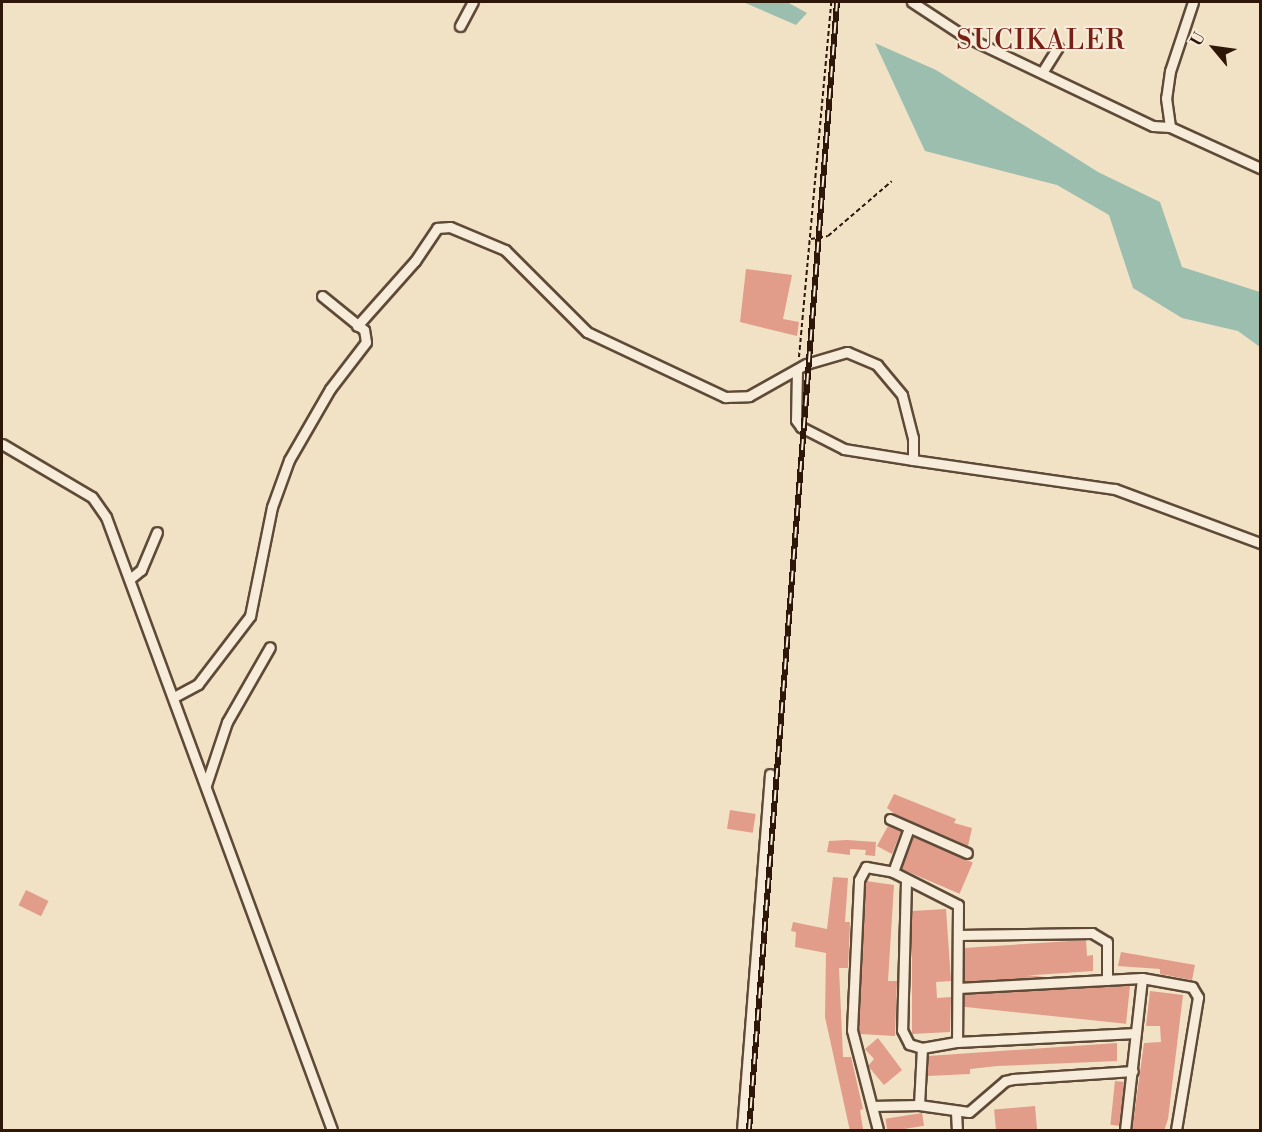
<!DOCTYPE html>
<html>
<head>
<meta charset="utf-8">
<style>
  body { margin:0 }
  #map { position:relative; width:1262px; height:1132px; overflow:hidden; background:#f1e1c5; font-family:"Libre Bodoni",serif }
  div>[style] { position:absolute }
  .water>* { inset:0; background:#9cbeaf }
  .building>* { inset:0; background:#e19c8a; transform-origin:0 0 }
  .path>* { height:2px; margin-top:-1px; transform-origin:0; background:repeating-linear-gradient(90deg,#2e1709 0 4.5px,transparent 0 7.5px) }
  .roads { filter:drop-shadow(2px 0 #5f4a38) drop-shadow(-2px 0 #5f4a38) drop-shadow(0 2px #5f4a38) drop-shadow(0 -2px #5f4a38) }
  .minor>* { height:9px; margin:-4.5px; padding:0 4.5px; transform-origin:4.5px; border-radius:4.5px; background:#f6ecd9 }
  .rail>* { height:6px; margin-top:-3px; transform-origin:0; background:repeating-linear-gradient(90deg,#f6ecd9 0 11px,#2e1709 0 22px); box-sizing:border-box; border-block:2px solid #2e1709 }
  span { translate:-50% -50%; white-space:nowrap; text-align:center; line-height:1.15; -webkit-text-stroke:4.5px #f6ecd9; paint-order:stroke }
  .quarter-label { font-size:27px; color:#7a1f14; letter-spacing:1.5px }
  .frame { position:absolute; inset:0; border:3px solid #2e1709; pointer-events:none }
  .north { position:absolute; left:1184px; top:18px; width:60px; height:60px; -webkit-text-stroke:4px #f6ecd9; paint-order:stroke; rotate:299deg; font-size:16px; font-weight:700; line-height:24px; text-align:center; color:#2e1709 }
  .north::after { content:''; display:block; margin:auto; width:21px; height:27px; background:#2e1709; clip-path:polygon(50% 0,100% 100%,50% 72%,0 100%) }
</style>
</head>
<body>
<div id="map">
  <div class="water">
    <div style="clip-path:polygon(743px 2px,787px 2px,807px 13px,796px 25px)"></div>
    <div style="clip-path:polygon(875px 43px,936px 70px,1098px 172px,1160px 202px,1182px 267px,1260px 292px,1260px 347px,1238px 331px,1182px 318px,1133px 288px,1109px 215px,1057px 185px,925px 151px)"></div>
  </div>
  <div class="building">
    <div style="clip-path:polygon(746px 269px,792px 275px,783px 319px,799px 322px,797px 336px,740px 322px)"></div>
    <div style="clip-path:polygon(894px 794px,956px 819px,954px 823px,972px 828px,968px 846px,895px 814px,887px 808px)"></div>
    <div style="left:730px;top:810px;width:26px;height:19px;rotate:9deg"></div>
    <div style="clip-path:polygon(888px 826px,901px 831px,892px 854px,877px 846px)"></div>
    <div style="left:913px;top:837px;width:65px;height:34px;rotate:23deg"></div>
    <div style="clip-path:polygon(847px 840px,876px 842px,875px 856px,865px 855px,866px 850px,850px 849px,850px 855px,827px 852px,829px 841px)"></div>
    <div style="clip-path:polygon(833px 877px,848px 878px,845px 922px,850px 922px,848px 968px,839px 968px,843px 1057px,851px 1057px,863px 1109px,860px 1110px,863px 1129px,853px 1131px,850px 1131px,825px 1017px,826px 953px,795px 947px,796px 932px,791px 931px,793px 922px,827px 929px)"></div>
    <div style="clip-path:polygon(866px 881px,894px 885px,888px 981px,897px 981px,895px 1036px,860px 1034px,859px 1029px)"></div>
    <div style="left:26px;top:890px;width:25px;height:17px;rotate:26deg"></div>
    <div style="clip-path:polygon(946px 909px,951px 981px,936px 982px,937px 998px,951px 997px,950px 1032px,912px 1034px,912px 911px)"></div>
    <div style="clip-path:polygon(1086px 940px,1087px 956px,1093px 955px,1093px 971px,964px 980px,964px 948px)"></div>
    <div style="clip-path:polygon(1121px 952px,1195px 965px,1192px 980px,1160px 974px,1160px 969px,1118px 966px)"></div>
    <div style="left:1130px;top:986px;width:38px;height:166px;rotate:96deg"></div>
    <div style="clip-path:polygon(1150px 991px,1183px 995px,1168px 1119px,1164px 1131px,1132px 1131px,1144px 1043px,1161px 1042px,1160px 1026px,1146px 1026px)"></div>
    <div style="clip-path:polygon(878px 1038px,902px 1070px,884px 1085px,868px 1066px,874px 1059px,865px 1049px)"></div>
    <div style="clip-path:polygon(1117px 1043px,1117px 1061px,997px 1066px,970px 1069px,970px 1074px,927px 1076px,928px 1056px)"></div>
    <div style="left:1115px;top:1081px;width:9px;height:44px;rotate:6deg"></div>
    <div style="left:1035px;top:1106px;width:25px;height:41px;rotate:85deg"></div>
    <div style="left:922px;top:1113px;width:13px;height:37px;rotate:81deg"></div>
  </div>
  <div class="path">
    <div style="left:811px;top:239px;width:17px;rotate:-10deg"></div>
    <div style="left:828px;top:236px;width:84px;rotate:-40.7deg"></div>
    <div style="left:799px;top:357px;width:356px;rotate:-84.8deg"></div>
  </div>
  <div class="roads">
    <div class="minor">
      <div style="left:912px;top:2px;width:62px;rotate:33.2deg"></div>
      <div style="left:964px;top:36px;width:209px;rotate:25.5deg"></div>
      <div style="left:1153px;top:126px;width:17px;rotate:3deg"></div>
      <div style="left:1193px;top:2px;width:73px;rotate:108.4deg"></div>
      <div style="left:1170px;top:71px;width:27px;rotate:98deg"></div>
      <div style="left:1166px;top:98px;width:29px;rotate:82deg"></div>
      <div style="left:1170px;top:127px;width:99px;rotate:24.5deg"></div>
      <div style="left:460px;top:26px;width:27px;rotate:-62deg"></div>
      <div style="left:1043px;top:71px;width:28px;rotate:-58deg"></div>
      <div style="left:357px;top:326px;width:87px;rotate:-48.3deg"></div>
      <div style="left:415px;top:261px;width:40px;rotate:-56deg"></div>
      <div style="left:437px;top:228px;width:13px;rotate:-4deg"></div>
      <div style="left:450px;top:227px;width:60px;rotate:22.7deg"></div>
      <div style="left:505px;top:250px;width:116px;rotate:45deg"></div>
      <div style="left:587px;top:332px;width:153px;rotate:25.2deg"></div>
      <div style="left:725px;top:397px;width:24px;rotate:-2deg"></div>
      <div style="left:749px;top:396px;width:65px;rotate:-29.3deg"></div>
      <div style="left:806px;top:364px;width:43px;rotate:-16.3deg"></div>
      <div style="left:847px;top:352px;width:33px;rotate:23deg"></div>
      <div style="left:877px;top:365px;width:39px;rotate:50deg"></div>
      <div style="left:902px;top:395px;width:44px;rotate:75.7deg"></div>
      <div style="left:913px;top:438px;width:22px;rotate:90deg"></div>
      <div style="left:913px;top:460px;width:204px;rotate:8.2deg"></div>
      <div style="left:1115px;top:489px;width:155px;rotate:20.4deg"></div>
      <div style="left:797px;top:370px;width:50px;rotate:91.1deg"></div>
      <div style="left:796px;top:420px;width:9px;rotate:54deg"></div>
      <div style="left:801px;top:427px;width:48px;rotate:27.1deg"></div>
      <div style="left:844px;top:449px;width:70px;rotate:9.1deg"></div>
      <div style="left:2px;top:444px;width:104px;rotate:30.5deg"></div>
      <div style="left:92px;top:497px;width:24px;rotate:55deg"></div>
      <div style="left:106px;top:517px;width:653px;rotate:69.76deg"></div>
      <div style="left:131px;top:578px;width:13px;rotate:-39deg"></div>
      <div style="left:141px;top:570px;width:41px;rotate:-67.2deg"></div>
      <div style="left:174px;top:697px;width:27px;rotate:-28deg"></div>
      <div style="left:198px;top:684px;width:86px;rotate:-52.6deg"></div>
      <div style="left:250px;top:616px;width:111px;rotate:-78.6deg"></div>
      <div style="left:272px;top:507px;width:50px;rotate:-70.1deg"></div>
      <div style="left:289px;top:460px;width:82px;rotate:-60deg"></div>
      <div style="left:330px;top:389px;width:59px;rotate:-52.5deg"></div>
      <div style="left:366px;top:342px;width:12px;rotate:-99deg"></div>
      <div style="left:364px;top:330px;width:54px;rotate:-141deg"></div>
      <div style="left:206px;top:785px;width:66px;rotate:-71.6deg"></div>
      <div style="left:227px;top:722px;width:86px;rotate:-60.2deg"></div>
      <div style="left:890px;top:819px;width:84px;rotate:23.8deg"></div>
      <div style="left:893px;top:872px;width:47px;rotate:-70deg"></div>
      <div style="left:906px;top:881px;width:149px;rotate:91.5deg"></div>
      <div style="left:902px;top:1030px;width:16px;rotate:63deg"></div>
      <div style="left:909px;top:1044px;width:14px;rotate:17deg"></div>
      <div style="left:922px;top:1048px;width:36px;rotate:-10deg"></div>
      <div style="left:957px;top:1042px;width:179px;rotate:-2.9deg"></div>
      <div style="left:958px;top:935px;width:134px;rotate:-0.9deg"></div>
      <div style="left:1092px;top:933px;width:17px;rotate:31deg"></div>
      <div style="left:1107px;top:942px;width:38px;rotate:90deg"></div>
      <div style="left:958px;top:988px;width:184px;rotate:-3.1deg"></div>
      <div style="left:1142px;top:978px;width:51px;rotate:10.2deg"></div>
      <div style="left:1192px;top:987px;width:12px;rotate:59deg"></div>
      <div style="left:1198px;top:997px;width:135px;rotate:99.4deg"></div>
      <div style="left:919px;top:1105px;width:57px;rotate:-87deg"></div>
      <div style="left:872px;top:1106px;width:47px;rotate:-1.2deg"></div>
      <div style="left:919px;top:1105px;width:50px;rotate:8deg"></div>
      <div style="left:969px;top:1112px;width:48px;rotate:-40.7deg"></div>
      <div style="left:1005px;top:1081px;width:8px;rotate:-14deg"></div>
      <div style="left:1013px;top:1079px;width:120px;rotate:-3.8deg"></div>
      <div style="left:956px;top:1112px;width:18px;rotate:87deg"></div>
      <div style="left:742px;top:1130px;width:357px;rotate:-85.5deg"></div>
      <div style="left:878px;top:1130px;width:103px;rotate:-104.6deg"></div>
      <div style="left:852px;top:1030px;width:150px;rotate:-87.3deg"></div>
      <div style="left:859px;top:880px;width:15px;rotate:-62deg"></div>
      <div style="left:866px;top:867px;width:27px;rotate:10deg"></div>
      <div style="left:893px;top:872px;width:73px;rotate:26.9deg"></div>
      <div style="left:958px;top:905px;width:137px;rotate:90.4deg"></div>
      <div style="left:1125px;top:1130px;width:153px;rotate:-83.6deg"></div>
    </div>
  </div>
  <div class="rail">
    <div style="left:749px;top:1130px;width:1131px;rotate:-85.54deg"></div>
  </div>
  <div class="quarter-label">
    <span style="left:1041px;top:42px">SUCIKALER</span>
  </div>
  <div class="frame"></div>
  <div class="north">U</div>
</div>
</body>
</html>
